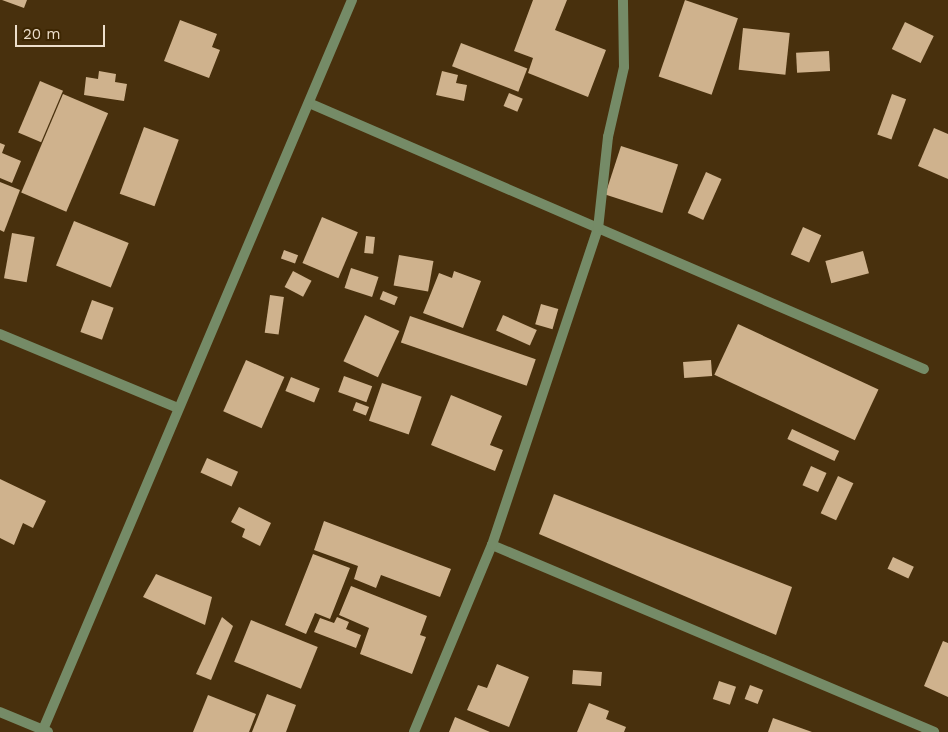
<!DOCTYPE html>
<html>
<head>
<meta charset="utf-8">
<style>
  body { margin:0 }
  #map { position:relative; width:948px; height:732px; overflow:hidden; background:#48300d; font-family:"Work Sans",sans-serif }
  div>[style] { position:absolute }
  .building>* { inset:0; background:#cfb28d; transform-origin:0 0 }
  .minor>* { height:10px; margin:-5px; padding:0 5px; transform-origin:5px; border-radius:5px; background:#758b67 }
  span { translate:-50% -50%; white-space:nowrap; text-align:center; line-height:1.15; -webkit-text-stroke:5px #3d2602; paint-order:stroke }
  .scale { position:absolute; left:15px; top:25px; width:90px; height:22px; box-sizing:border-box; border:2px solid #eddecb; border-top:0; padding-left:6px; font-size:15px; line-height:18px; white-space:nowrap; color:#eddecb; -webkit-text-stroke:4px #3d2602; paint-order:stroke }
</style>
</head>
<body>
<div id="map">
  <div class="building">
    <div style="clip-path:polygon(2px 0,27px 0,24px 8px)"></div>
    <div style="clip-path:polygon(533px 0,567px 0,555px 30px,606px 50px,588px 97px,528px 73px,533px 58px,514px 51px)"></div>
    <div style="left:685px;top:0;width:56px;height:81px;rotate:19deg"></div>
    <div style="clip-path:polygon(180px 20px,217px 34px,212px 47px,220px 50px,209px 78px,164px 61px)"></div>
    <div style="left:905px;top:22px;width:32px;height:30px;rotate:26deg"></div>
    <div style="left:743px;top:28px;width:47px;height:42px;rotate:6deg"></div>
    <div style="left:461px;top:43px;width:71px;height:25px;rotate:21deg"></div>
    <div style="left:829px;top:51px;width:20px;height:33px;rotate:87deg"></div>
    <div style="clip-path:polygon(99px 71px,116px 74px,115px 82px,127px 84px,124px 101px,84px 95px,86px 77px,98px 79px)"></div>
    <div style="clip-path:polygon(442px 71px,458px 75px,456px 83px,467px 85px,464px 101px,436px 95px)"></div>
    <div style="left:40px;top:81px;width:25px;height:56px;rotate:23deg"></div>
    <div style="left:509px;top:93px;width:15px;height:14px;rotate:23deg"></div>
    <div style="left:63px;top:94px;width:49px;height:107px;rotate:23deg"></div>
    <div style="left:892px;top:94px;width:15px;height:43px;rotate:20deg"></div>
    <div style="left:144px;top:127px;width:37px;height:71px;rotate:20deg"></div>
    <div style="clip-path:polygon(934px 128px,948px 134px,948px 179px,918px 166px)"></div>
    <div style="clip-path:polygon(0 143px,5px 145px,2px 153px,21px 161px,12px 183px,0 178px)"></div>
    <div style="left:621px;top:146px;width:60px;height:51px;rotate:18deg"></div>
    <div style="left:706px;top:172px;width:17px;height:45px;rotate:24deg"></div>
    <div style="clip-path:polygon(0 182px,20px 190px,4px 232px,0 230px)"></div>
    <div style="left:322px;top:217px;width:39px;height:50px;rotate:23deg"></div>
    <div style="left:74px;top:221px;width:59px;height:48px;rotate:22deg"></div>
    <div style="left:803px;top:227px;width:20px;height:30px;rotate:24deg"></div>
    <div style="left:12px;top:233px;width:23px;height:46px;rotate:10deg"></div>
    <div style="left:366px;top:236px;width:9px;height:17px;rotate:6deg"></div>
    <div style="left:284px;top:250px;width:15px;height:9px;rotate:20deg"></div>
    <div style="left:863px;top:251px;width:23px;height:39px;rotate:75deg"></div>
    <div style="left:399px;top:255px;width:35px;height:31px;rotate:10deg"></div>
    <div style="left:351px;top:268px;width:29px;height:21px;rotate:18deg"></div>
    <div style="left:293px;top:271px;width:21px;height:18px;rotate:28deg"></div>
    <div style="clip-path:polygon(454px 271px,481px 281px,463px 328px,423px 313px,439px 273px,452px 278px)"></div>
    <div style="left:383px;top:291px;width:16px;height:9px;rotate:22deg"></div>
    <div style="left:270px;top:295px;width:14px;height:38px;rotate:8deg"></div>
    <div style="left:92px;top:300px;width:23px;height:34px;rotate:20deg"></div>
    <div style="left:541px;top:304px;width:18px;height:21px;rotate:16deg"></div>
    <div style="left:365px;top:315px;width:38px;height:51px;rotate:25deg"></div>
    <div style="left:503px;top:315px;width:37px;height:17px;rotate:24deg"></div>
    <div style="left:410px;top:316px;width:133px;height:28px;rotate:19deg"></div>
    <div style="left:738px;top:324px;width:155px;height:56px;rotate:25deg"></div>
    <div style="left:246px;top:360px;width:42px;height:56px;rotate:24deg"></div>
    <div style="left:711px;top:360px;width:16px;height:28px;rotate:86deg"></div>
    <div style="left:344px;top:376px;width:30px;height:17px;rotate:20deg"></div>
    <div style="left:291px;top:377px;width:31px;height:15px;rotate:22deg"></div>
    <div style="left:382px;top:383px;width:42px;height:40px;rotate:19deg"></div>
    <div style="clip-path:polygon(451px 395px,502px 416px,490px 445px,503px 450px,495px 471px,431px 445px)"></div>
    <div style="left:356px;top:402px;width:14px;height:9px;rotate:21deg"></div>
    <div style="left:792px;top:429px;width:52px;height:11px;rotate:25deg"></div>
    <div style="left:207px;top:458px;width:34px;height:16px;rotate:24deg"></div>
    <div style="left:811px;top:466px;width:17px;height:21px;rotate:24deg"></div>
    <div style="left:838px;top:476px;width:17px;height:41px;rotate:25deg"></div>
    <div style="clip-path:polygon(0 479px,46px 501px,33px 528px,23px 523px,14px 545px,0 538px)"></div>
    <div style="clip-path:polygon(554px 494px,792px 587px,776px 635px,539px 534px)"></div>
    <div style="clip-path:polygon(239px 507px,271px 523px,260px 546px,242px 537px,245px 529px,231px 522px)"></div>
    <div style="clip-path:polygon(324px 521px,451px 569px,440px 597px,381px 575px,376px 588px,354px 579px,358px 566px,314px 550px)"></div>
    <div style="clip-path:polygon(313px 554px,350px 568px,330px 619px,315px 613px,306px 634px,285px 625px)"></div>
    <div style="left:893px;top:557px;width:23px;height:13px;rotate:25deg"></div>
    <div style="clip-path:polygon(156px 574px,212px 597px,205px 625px,143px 597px)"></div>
    <div style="clip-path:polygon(351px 586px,427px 616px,420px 635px,426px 637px,412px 674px,360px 654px,369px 628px,339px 615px)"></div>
    <div style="clip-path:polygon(222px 617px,233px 626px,211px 680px,196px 674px)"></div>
    <div style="clip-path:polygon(337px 617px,349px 622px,346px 629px,361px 635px,356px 648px,314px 632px,320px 618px,334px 623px)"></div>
    <div style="left:251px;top:620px;width:72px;height:45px;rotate:22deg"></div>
    <div style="clip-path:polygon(943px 641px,948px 643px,948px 697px,924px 686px)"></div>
    <div style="clip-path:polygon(497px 664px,529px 677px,509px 727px,467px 710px,478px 685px,487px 688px)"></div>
    <div style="left:573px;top:670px;width:29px;height:14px;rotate:4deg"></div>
    <div style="left:719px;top:681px;width:18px;height:19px;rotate:19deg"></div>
    <div style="left:750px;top:685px;width:14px;height:15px;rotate:21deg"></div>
    <div style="clip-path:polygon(267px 694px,296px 705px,286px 732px,252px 732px)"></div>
    <div style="clip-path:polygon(208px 695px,256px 714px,249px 732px,193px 732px)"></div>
    <div style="clip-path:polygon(589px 703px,609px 711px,606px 719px,626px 727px,624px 732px,577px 732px)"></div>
    <div style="clip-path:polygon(455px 717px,490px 732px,449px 732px)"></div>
    <div style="clip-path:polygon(773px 718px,812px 732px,768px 732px)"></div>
  </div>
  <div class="minor">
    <div style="left:309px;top:103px;width:670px;rotate:23.39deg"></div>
    <div style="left:0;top:334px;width:193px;rotate:22.6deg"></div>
    <div style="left:492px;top:545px;width:480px;rotate:22.9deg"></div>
    <div style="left:0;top:712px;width:52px;rotate:22.6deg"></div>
    <div style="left:42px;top:732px;width:795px;rotate:-67.05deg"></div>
    <div style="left:414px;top:732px;width:203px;rotate:-67.4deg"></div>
    <div style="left:492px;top:545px;width:333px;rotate:-71.5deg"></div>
    <div style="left:598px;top:229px;width:93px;rotate:-83.8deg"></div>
    <div style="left:608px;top:137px;width:72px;rotate:-77.1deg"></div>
    <div style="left:624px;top:67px;width:67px;rotate:-90.9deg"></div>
  </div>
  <div class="scale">20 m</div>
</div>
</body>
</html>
